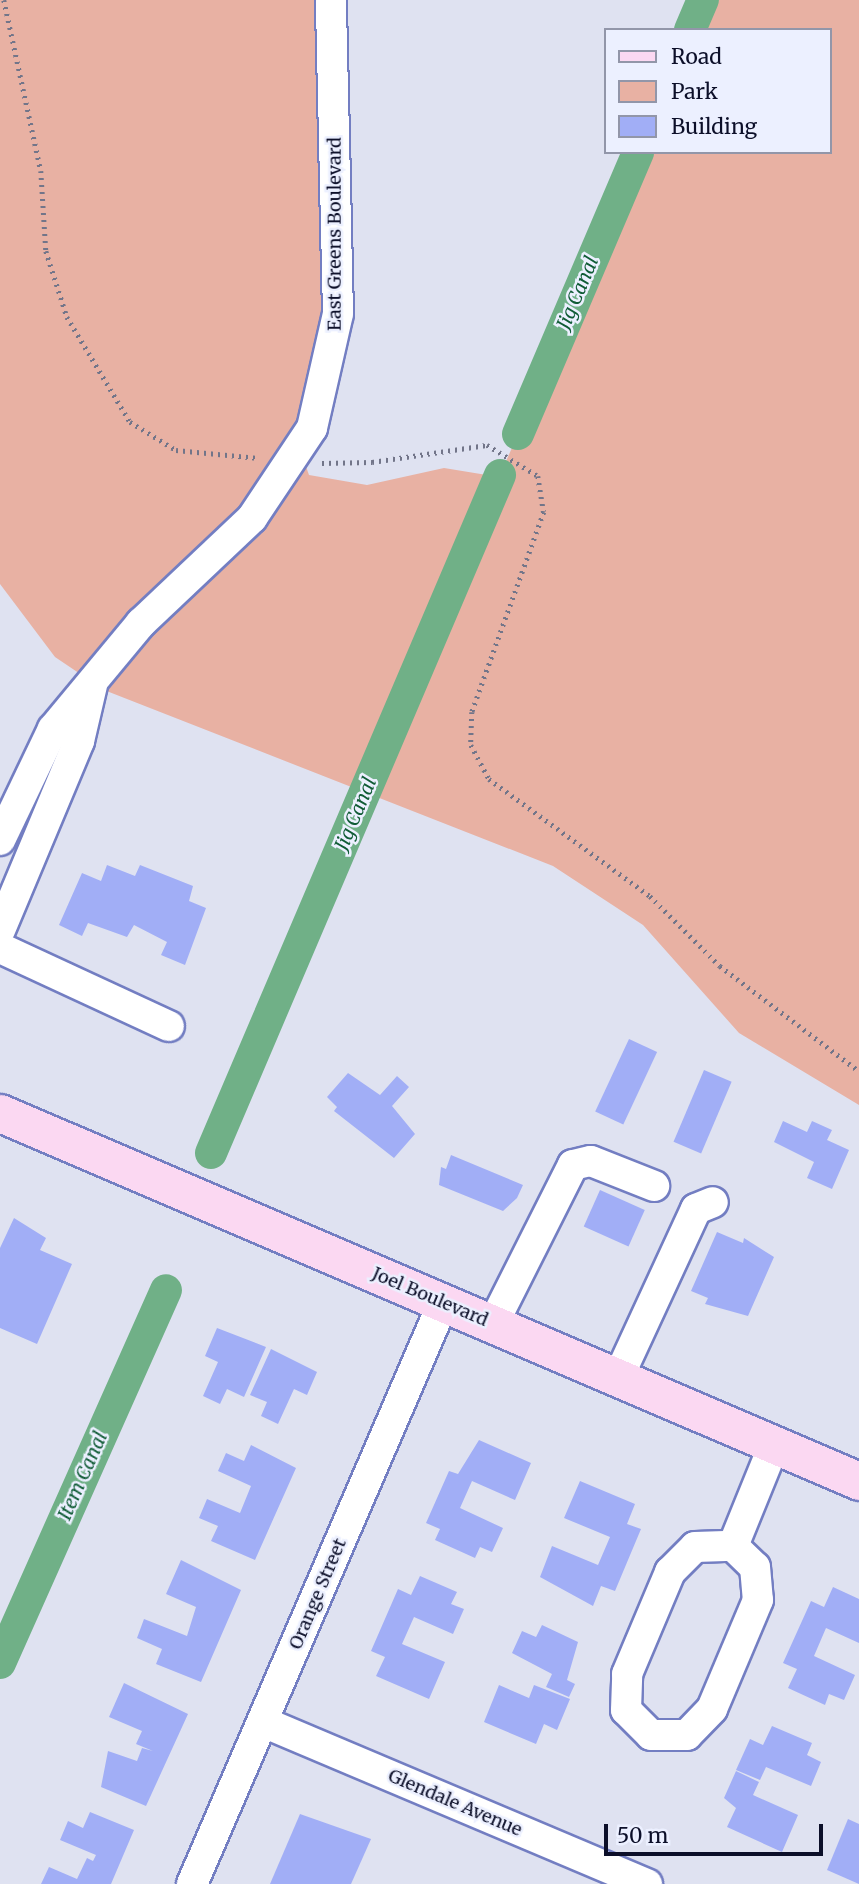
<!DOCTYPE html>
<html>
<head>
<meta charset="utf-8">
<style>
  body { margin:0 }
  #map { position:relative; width:859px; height:1884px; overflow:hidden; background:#dfe2f1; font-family:Merriweather,serif }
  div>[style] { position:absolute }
  .green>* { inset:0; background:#e8b1a3 }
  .canal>* { height:32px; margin:-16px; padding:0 16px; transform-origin:16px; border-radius:16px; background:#70b087 }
  .building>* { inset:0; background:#a1aef6; transform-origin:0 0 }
  .path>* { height:4.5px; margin-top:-2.25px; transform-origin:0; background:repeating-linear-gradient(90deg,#727589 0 2px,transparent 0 7px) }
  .roads { filter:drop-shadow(2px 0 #737ec2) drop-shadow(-2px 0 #737ec2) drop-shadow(0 2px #737ec2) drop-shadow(0 -2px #737ec2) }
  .minor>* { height:30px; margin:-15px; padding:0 15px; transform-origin:15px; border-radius:15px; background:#fff }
  .major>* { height:37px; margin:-18.5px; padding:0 18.5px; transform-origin:18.5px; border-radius:18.5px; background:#fbd8f2 }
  span { translate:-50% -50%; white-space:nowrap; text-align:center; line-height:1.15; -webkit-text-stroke:5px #ecf0ff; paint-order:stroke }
  .street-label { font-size:18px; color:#0c0f29 }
  .water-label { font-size:19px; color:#105c36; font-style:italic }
  .legend { position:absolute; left:604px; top:28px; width:228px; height:126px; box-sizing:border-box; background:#ecf0ff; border:2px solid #9296a9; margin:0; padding:9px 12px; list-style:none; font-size:21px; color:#0c0f29 }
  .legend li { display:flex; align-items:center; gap:14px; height:35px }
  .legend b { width:35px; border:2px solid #9296a9 }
  .scale { position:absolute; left:604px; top:1824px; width:219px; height:32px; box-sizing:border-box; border:4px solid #0c0f29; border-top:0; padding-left:9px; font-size:21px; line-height:24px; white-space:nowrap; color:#0c0f29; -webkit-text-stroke:5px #ecf0ff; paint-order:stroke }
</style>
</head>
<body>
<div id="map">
  <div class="green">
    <div style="clip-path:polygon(0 0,330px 0,344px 351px,304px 461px,309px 475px,367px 485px,444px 468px,499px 477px,644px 152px,829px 152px,829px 30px,699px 30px,712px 0,859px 0,859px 1105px,739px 1033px,643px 925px,553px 866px,104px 690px,55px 657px,0 584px)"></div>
  </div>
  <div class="canal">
    <div style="left:690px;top:30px;width:33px;rotate:-67deg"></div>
    <div style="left:518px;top:434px;width:306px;rotate:-66.9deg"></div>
    <div style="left:211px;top:1153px;width:737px;rotate:-66.91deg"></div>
    <div style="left:0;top:1663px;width:408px;rotate:-66deg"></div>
  </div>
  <div class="building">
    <div style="clip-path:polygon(107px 865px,135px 876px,140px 865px,193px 886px,189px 901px,206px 908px,185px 965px,161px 955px,167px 942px,134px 925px,127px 937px,88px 923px,82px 936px,59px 925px,82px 873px,101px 881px)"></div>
    <div style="left:629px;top:1039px;width:31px;height:80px;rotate:25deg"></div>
    <div style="left:704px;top:1070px;width:30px;height:78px;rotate:23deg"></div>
    <div style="clip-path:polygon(348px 1073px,380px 1095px,397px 1076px,409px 1087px,392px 1106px,415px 1134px,394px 1158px,334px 1111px,337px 1107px,327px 1097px)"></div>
    <div style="clip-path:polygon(783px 1121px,807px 1132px,812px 1121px,832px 1130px,827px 1140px,849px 1150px,832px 1189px,807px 1178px,814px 1162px,774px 1142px)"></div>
    <div style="clip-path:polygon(451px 1155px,523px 1185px,517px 1198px,503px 1211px,439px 1185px,441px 1167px,446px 1169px)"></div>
    <div style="left:600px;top:1190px;width:49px;height:40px;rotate:24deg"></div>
    <div style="clip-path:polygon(14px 1218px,46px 1238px,40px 1250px,72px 1264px,37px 1344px,0 1328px,0 1248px)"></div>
    <div style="clip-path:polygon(717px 1232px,743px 1243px,744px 1238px,774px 1257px,748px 1316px,705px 1304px,708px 1298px,691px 1291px)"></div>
    <div style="clip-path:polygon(217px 1328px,266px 1347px,244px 1397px,227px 1389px,220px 1404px,203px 1396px,218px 1362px,205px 1356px)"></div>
    <div style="clip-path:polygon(271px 1349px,317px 1372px,307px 1395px,294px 1389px,278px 1424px,261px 1416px,267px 1402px,250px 1395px)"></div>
    <div style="clip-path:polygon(479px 1440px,531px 1463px,515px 1500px,472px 1481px,460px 1508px,503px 1528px,492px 1552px,480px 1547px,475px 1558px,435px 1540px,440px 1529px,426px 1523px,449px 1471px,458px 1474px)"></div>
    <div style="clip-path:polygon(251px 1445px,296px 1468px,255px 1560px,211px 1541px,218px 1526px,199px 1518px,207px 1499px,240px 1513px,251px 1486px,218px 1471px,226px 1453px,244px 1461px)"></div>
    <div style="clip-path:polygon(580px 1481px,635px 1504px,627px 1524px,641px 1529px,615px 1591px,601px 1586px,593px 1606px,540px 1577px,552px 1546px,598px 1565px,610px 1537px,564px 1518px)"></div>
    <div style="clip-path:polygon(181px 1560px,241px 1590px,201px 1682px,156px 1664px,162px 1649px,137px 1638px,144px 1619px,187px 1636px,196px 1607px,166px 1594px)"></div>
    <div style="clip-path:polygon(420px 1576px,457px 1592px,451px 1604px,464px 1609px,453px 1634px,414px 1617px,402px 1644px,445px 1662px,429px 1699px,376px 1676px,385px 1657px,371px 1651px,398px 1589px,411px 1595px)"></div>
    <div style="clip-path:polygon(833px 1587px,859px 1599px,859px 1643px,826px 1628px,814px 1656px,855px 1675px,844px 1700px,829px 1694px,825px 1705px,788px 1688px,797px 1669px,783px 1663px,811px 1601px,824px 1607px)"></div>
    <div style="clip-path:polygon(542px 1625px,578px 1642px,567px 1680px,575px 1684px,569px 1697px,546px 1687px,552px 1674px,512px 1653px,522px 1631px,536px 1637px)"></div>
    <div style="clip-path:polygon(124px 1683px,188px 1714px,146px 1806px,101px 1787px,108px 1751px,137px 1761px,142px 1748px,153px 1751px,136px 1744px,142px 1731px,109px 1717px)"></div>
    <div style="clip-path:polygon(499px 1685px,529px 1698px,534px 1685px,570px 1699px,557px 1730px,544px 1724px,536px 1744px,484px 1722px)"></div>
    <div style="clip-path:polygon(772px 1726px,812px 1743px,807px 1755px,821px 1762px,811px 1786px,766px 1767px,760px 1780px,736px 1770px,750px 1739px,763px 1745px)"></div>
    <div style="clip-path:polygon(736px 1771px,759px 1782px,753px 1795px,798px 1815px,782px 1852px,727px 1827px,736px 1808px,724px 1798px)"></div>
    <div style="clip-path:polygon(90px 1812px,134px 1830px,111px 1884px,41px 1884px,49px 1867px,77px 1879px,87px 1858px,93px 1861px,96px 1855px,60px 1840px,68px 1821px,83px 1828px)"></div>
    <div style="clip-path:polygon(300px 1814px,371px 1839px,351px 1884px,270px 1884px)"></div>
    <div style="clip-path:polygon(848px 1819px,859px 1824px,859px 1884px,827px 1870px)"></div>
  </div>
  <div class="path">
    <div style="left:4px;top:0;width:175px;rotate:77.8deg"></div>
    <div style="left:41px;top:171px;width:80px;rotate:86.4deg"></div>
    <div style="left:46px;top:251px;width:69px;rotate:72.3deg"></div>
    <div style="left:67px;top:317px;width:122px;rotate:59deg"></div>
    <div style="left:130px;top:422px;width:54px;rotate:31.3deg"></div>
    <div style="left:176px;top:450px;width:82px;rotate:5.6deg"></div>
    <div style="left:322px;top:463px;width:50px;rotate:-1.1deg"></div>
    <div style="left:372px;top:462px;width:116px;rotate:-8.4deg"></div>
    <div style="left:487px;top:445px;width:60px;rotate:31.3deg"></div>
    <div style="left:538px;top:476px;width:36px;rotate:81deg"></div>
    <div style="left:544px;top:512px;width:213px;rotate:109.8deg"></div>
    <div style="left:472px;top:712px;width:33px;rotate:92deg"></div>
    <div style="left:471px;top:745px;width:38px;rotate:62deg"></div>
    <div style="left:489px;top:779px;width:199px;rotate:36deg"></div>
    <div style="left:650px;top:896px;width:99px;rotate:45deg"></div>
    <div style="left:720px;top:966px;width:174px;rotate:37.1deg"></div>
  </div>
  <div class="roads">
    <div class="minor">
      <div style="left:0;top:840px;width:123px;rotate:-64.5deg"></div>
      <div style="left:53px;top:729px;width:138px;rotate:-50.3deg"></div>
      <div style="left:141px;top:623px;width:153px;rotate:-43.4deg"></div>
      <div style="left:252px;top:518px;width:108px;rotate:-56.3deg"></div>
      <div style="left:312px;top:428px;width:117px;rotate:-77.2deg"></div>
      <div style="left:338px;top:314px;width:314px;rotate:-91.3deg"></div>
      <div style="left:0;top:930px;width:205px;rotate:-67.3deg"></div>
      <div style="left:79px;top:741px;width:57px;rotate:-76.9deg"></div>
      <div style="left:0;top:948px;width:186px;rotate:24.8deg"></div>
      <div style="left:493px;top:1324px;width:178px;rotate:-63.3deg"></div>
      <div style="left:573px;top:1165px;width:18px;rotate:-13deg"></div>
      <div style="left:591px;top:1161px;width:68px;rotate:21.6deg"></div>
      <div style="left:618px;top:1378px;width:186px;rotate:-65.2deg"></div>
      <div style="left:696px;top:1209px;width:18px;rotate:-22deg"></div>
      <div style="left:733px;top:1546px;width:30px;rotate:44deg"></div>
      <div style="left:755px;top:1567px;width:33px;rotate:85deg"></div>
      <div style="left:758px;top:1600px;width:118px;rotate:112.9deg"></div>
      <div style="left:712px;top:1709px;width:36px;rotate:134deg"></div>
      <div style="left:687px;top:1735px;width:36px;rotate:180deg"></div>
      <div style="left:651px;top:1735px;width:35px;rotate:-135deg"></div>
      <div style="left:626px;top:1710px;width:36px;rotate:-88deg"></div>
      <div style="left:627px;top:1674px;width:111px;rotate:-67.1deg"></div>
      <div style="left:670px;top:1572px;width:35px;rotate:-45deg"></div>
      <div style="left:695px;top:1547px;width:38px;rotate:-2deg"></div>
      <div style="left:733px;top:1546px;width:109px;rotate:-67.9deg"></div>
      <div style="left:263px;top:1722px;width:417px;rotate:22.9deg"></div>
      <div style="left:192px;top:1884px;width:633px;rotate:-66.63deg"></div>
    </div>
    <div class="major">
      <div style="left:0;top:1113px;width:935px;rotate:23.19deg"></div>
    </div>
  </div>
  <div class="street-label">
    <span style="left:335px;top:234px;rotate:-90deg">East Greens Boulevard</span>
    <span style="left:430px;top:1297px;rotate:23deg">Joel Boulevard</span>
    <span style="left:318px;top:1594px;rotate:-67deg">Orange Street</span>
    <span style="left:455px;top:1803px;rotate:23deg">Glendale Avenue</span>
  </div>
  <div class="water-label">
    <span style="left:578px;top:293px;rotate:-67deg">Jig Canal</span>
    <span style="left:356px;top:814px;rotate:-67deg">Jig Canal</span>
    <span style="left:83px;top:1476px;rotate:-66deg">Item Canal</span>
  </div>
  <ul class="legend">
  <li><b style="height:9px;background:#fbd8f2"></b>Road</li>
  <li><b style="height:19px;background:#e8b1a3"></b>Park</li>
  <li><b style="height:19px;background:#a1aef6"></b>Building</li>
  </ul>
  <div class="scale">50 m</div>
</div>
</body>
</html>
